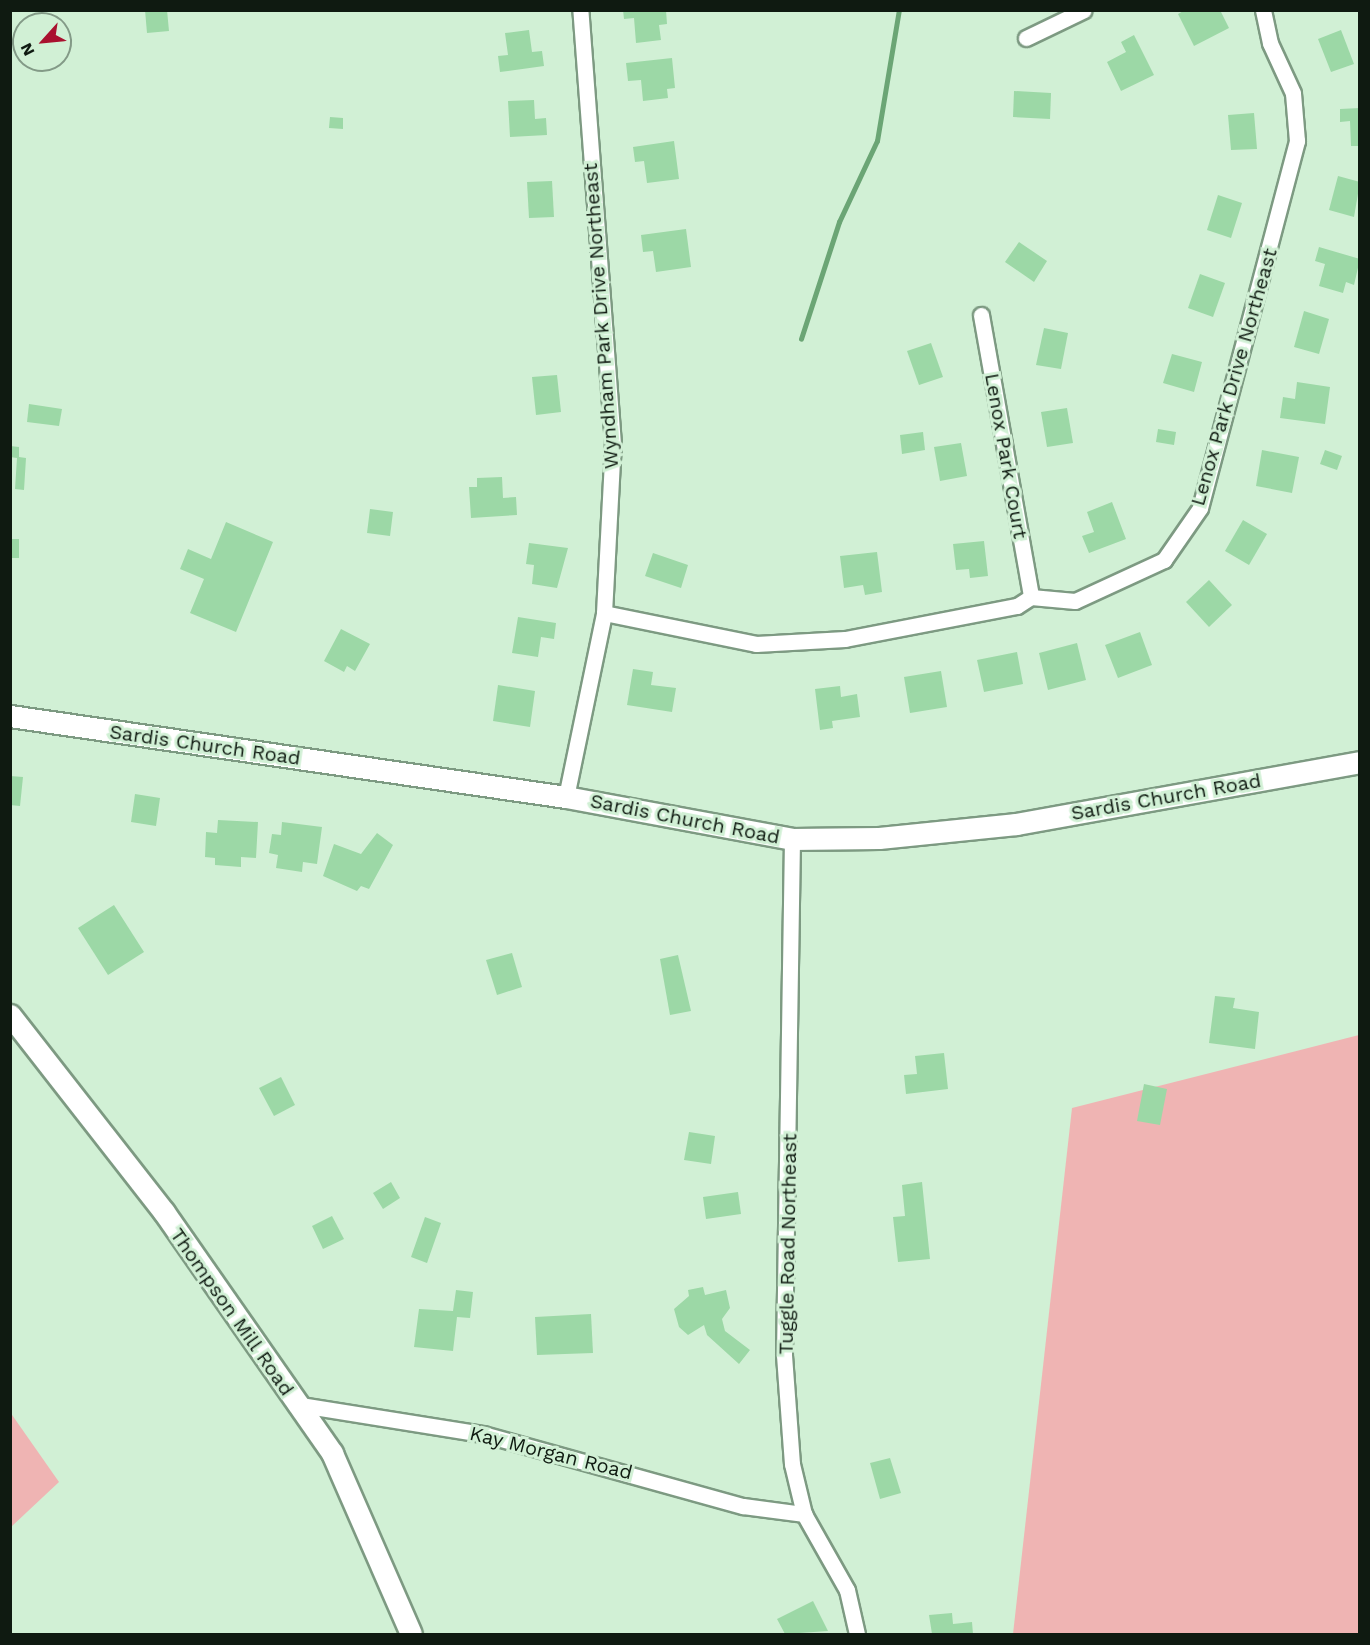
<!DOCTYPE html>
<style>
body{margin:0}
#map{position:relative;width:1370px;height:1645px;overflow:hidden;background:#d1f0d5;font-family:"Work Sans",sans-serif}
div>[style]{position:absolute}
.green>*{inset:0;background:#efb4b3}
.stream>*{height:4.5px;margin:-2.25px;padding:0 2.25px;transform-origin:2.25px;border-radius:2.25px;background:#6ba575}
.building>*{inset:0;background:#9cd8a6}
.roads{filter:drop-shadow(2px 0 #7d9a82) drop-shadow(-2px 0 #7d9a82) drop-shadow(0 2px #7d9a82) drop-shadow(0 -2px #7d9a82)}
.street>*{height:15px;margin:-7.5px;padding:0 7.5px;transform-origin:7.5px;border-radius:7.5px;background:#fff}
.secondary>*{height:21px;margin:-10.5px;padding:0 10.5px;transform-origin:10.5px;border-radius:10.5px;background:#fff}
span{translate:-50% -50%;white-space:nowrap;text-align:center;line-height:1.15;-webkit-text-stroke:6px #d1f0d5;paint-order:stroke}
.street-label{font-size:20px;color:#0f1a11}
.frame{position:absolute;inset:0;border:12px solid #0f1a11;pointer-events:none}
.north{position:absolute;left:12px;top:12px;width:60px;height:60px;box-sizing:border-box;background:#d1f0d5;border:2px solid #839a87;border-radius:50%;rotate:243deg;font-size:16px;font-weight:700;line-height:24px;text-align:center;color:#0f1a11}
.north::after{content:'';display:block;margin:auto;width:21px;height:27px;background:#a9112f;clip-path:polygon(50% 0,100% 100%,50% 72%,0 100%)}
</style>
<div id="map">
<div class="green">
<div style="clip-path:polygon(1359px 1035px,1359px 1634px,1013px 1634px,1072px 1108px)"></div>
<div style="clip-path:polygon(10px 1412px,59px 1482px,11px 1527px,10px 1527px)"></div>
</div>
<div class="stream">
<div style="left:801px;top:339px;width:123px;rotate:-72deg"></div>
<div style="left:839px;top:222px;width:89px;rotate:-64.9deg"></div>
<div style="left:877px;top:141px;width:133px;rotate:-80.5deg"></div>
</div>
<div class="building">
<div style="clip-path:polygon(145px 10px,167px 10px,169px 31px,147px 33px)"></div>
<div style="clip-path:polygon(623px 10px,666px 10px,667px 24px,659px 25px,661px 40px,636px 43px,634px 18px,624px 19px)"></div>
<div style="clip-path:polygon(1185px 10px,1220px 10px,1229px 28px,1194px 46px,1178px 14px)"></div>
<div style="clip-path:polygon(529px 30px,532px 52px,542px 51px,544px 66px,500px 72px,498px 56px,508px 55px,505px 33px)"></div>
<div style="clip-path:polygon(1341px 30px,1354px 64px,1331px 72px,1318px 39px)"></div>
<div style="clip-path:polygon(1134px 35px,1154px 75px,1121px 91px,1107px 62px,1126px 52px,1121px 42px)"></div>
<div style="clip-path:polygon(672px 58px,675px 88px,667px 89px,668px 98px,643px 101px,641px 80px,628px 81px,626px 63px)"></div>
<div style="clip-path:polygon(1014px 91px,1051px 93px,1050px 119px,1013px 117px)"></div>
<div style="clip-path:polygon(534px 100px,535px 119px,546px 118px,547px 135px,510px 137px,508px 101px)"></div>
<div style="clip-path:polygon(1360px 108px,1360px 146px,1351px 146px,1350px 121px,1340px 122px,1340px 109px)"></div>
<div style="clip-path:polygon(1254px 113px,1257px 149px,1231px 150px,1228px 115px)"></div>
<div style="clip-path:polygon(330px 117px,343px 118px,343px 129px,329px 128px)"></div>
<div style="clip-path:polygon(674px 141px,679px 179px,647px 183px,644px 161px,635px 162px,633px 147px)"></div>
<div style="clip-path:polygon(1338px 176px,1360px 182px,1354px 217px,1329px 210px)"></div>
<div style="clip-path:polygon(552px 181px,554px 217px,529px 218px,527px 182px)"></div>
<div style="clip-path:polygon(1218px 195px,1242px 203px,1231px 238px,1207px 230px)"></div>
<div style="clip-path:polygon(686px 229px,691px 267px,656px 272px,653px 251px,643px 252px,641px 235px)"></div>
<div style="clip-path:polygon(1019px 242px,1047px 261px,1034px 282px,1005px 262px)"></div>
<div style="clip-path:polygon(1319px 247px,1360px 259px,1354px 285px,1346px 282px,1343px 293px,1319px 286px,1325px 264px,1315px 261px)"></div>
<div style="clip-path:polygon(1200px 274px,1225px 283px,1213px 317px,1188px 308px)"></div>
<div style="clip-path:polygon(1304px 311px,1329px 319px,1319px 354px,1294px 347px)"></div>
<div style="clip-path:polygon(1044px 328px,1068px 333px,1061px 369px,1036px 365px)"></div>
<div style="clip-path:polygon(931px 343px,943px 377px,919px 385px,907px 351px)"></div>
<div style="clip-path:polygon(1172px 354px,1202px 362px,1194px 392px,1163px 383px)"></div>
<div style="clip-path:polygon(557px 375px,561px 412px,536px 415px,532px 377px)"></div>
<div style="clip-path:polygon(1297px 382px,1330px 387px,1325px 424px,1280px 418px,1283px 397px,1295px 399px)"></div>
<div style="clip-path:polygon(29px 404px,62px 409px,59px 426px,27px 422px)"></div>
<div style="clip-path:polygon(1067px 408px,1073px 443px,1047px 447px,1041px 412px)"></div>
<div style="clip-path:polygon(1158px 429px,1176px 432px,1174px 445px,1156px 442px)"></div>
<div style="clip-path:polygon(923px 432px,925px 450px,902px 454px,900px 435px)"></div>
<div style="clip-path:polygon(961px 443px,967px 476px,940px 481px,934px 447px)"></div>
<div style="clip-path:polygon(10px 446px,19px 447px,19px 457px,26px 458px,24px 490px,15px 489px,17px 458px,10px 457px)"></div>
<div style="clip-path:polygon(1262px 450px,1299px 457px,1292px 493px,1256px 486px)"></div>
<div style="clip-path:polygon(1325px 450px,1342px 456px,1337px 470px,1320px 464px)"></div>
<div style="clip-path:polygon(502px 477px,503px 498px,516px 497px,517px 515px,471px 518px,469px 487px,477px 487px,477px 478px)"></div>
<div style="clip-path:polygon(1112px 502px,1126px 539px,1089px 553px,1082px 536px,1094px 532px,1087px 512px)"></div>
<div style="clip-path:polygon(370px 509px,393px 512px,390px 536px,367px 533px)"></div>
<div style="clip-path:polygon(1243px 520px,1267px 534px,1249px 565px,1225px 551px)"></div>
<div style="clip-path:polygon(226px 522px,273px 542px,236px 632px,190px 613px,204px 579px,180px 569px,188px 549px,211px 559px)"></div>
<div style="clip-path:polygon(10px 539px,19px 539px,19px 558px,10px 558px)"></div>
<div style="clip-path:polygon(984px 541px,988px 576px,970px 578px,969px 569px,956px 570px,953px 544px)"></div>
<div style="clip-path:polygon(529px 543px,568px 548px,557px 588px,532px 584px,534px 565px,526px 564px)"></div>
<div style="clip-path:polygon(877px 552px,882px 592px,865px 595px,863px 585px,844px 588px,840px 556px)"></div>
<div style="clip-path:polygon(653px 553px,688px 565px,681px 588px,645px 576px)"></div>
<div style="clip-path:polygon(1209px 580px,1232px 605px,1209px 627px,1186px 602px)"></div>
<div style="clip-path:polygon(518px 617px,556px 623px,554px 639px,541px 637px,538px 657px,512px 653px)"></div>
<div style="clip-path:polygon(341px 629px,370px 644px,355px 671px,347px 666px,344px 672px,324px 661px)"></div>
<div style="clip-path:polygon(1140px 632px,1152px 665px,1118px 678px,1105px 645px)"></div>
<div style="clip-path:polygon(1077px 643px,1086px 680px,1048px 690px,1039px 653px)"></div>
<div style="clip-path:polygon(1017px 652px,1023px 684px,984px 692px,977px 660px)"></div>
<div style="clip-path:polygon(633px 669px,653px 672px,651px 685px,676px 688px,672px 712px,627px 705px)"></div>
<div style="clip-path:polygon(941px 671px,947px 707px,910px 713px,904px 677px)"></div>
<div style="clip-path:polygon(498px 685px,535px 691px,530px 727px,493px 721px)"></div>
<div style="clip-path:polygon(840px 686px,841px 697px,857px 694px,860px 717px,832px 721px,833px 728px,820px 730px,815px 689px)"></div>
<div style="clip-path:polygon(10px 776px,23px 777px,20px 806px,10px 805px)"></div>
<div style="clip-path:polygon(135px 794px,160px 798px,156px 826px,131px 822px)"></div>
<div style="clip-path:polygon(218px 820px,258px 822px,256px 858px,241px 857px,241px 867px,215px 865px,215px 858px,205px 857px,206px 832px,217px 833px)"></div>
<div style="clip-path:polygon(282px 822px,322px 827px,317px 864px,303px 862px,302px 872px,276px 868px,278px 855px,269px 853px,272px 834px,281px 835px)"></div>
<div style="clip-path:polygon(377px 833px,393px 845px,369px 889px,361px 886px,357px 891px,323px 876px,334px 844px,361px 854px)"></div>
<div style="clip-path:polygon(114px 905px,144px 952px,108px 975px,78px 928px)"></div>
<div style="clip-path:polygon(512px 953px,522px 987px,497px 995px,486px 960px)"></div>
<div style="clip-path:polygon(678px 955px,691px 1011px,670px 1015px,660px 959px)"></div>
<div style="clip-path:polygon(1215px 996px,1235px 998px,1233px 1008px,1259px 1012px,1255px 1049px,1209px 1043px)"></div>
<div style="clip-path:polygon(944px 1053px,948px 1089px,906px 1094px,904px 1075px,917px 1074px,915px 1056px)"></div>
<div style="clip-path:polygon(281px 1077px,295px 1105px,274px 1116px,259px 1088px)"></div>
<div style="clip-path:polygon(1144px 1084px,1167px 1089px,1160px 1125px,1137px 1121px)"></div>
<div style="clip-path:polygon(689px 1132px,715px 1136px,711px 1164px,684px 1160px)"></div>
<div style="clip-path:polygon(391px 1182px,400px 1198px,383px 1209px,373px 1193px)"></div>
<div style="clip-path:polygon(922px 1182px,930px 1259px,898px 1262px,893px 1217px,905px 1216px,902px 1185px)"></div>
<div style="clip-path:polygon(738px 1192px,741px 1214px,706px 1219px,703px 1197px)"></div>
<div style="clip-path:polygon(332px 1216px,344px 1239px,323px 1249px,312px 1226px)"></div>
<div style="clip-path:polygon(425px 1217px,441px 1223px,427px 1263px,411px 1257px)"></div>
<div style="clip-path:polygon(703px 1287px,705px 1295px,726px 1290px,730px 1308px,722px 1319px,725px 1331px,750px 1350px,739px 1364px,707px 1335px,704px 1325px,688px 1335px,679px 1327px,674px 1309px,689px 1296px,688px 1290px)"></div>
<div style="clip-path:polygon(456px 1290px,473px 1292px,470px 1318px,457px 1317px,453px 1351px,414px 1347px,419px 1309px,453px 1311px)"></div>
<div style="clip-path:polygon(591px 1314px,593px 1353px,537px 1355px,535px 1317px)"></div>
<div style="clip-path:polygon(890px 1458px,901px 1493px,880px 1499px,870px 1463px)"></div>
<div style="clip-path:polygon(813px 1601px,828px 1631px,785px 1634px,777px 1619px)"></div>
<div style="clip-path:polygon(952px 1613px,953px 1624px,972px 1622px,973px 1634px,932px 1634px,929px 1615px)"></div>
</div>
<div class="roads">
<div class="street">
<div style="left:1026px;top:38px;width:64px;rotate:-25.8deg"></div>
<div style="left:981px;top:315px;width:286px;rotate:79.9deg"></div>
<div style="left:604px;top:613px;width:155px;rotate:11.5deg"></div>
<div style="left:756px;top:644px;width:89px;rotate:-3.2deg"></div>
<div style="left:845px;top:639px;width:175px;rotate:-10.9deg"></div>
<div style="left:1017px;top:606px;width:17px;rotate:-33deg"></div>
<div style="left:1031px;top:597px;width:44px;rotate:5.2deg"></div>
<div style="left:1075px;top:601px;width:98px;rotate:-24.7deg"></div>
<div style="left:1164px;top:560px;width:63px;rotate:-55.3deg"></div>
<div style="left:1200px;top:508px;width:380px;rotate:-75.2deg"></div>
<div style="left:1297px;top:141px;width:48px;rotate:-94.8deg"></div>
<div style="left:1293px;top:93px;width:55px;rotate:-114.7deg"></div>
<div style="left:1270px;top:43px;width:34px;rotate:-102deg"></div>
<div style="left:566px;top:797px;width:188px;rotate:-78.3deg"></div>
<div style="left:604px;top:613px;width:169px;rotate:-87deg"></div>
<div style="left:613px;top:444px;width:435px;rotate:-94.3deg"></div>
<div style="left:792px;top:839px;width:516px;rotate:90.89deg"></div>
<div style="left:784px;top:1355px;width:109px;rotate:85.8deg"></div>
<div style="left:792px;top:1464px;width:51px;rotate:76.5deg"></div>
<div style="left:804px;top:1514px;width:87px;rotate:60.5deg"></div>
<div style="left:847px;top:1590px;width:45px;rotate:77.2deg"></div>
<div style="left:295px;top:1404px;width:190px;rotate:9.1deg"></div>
<div style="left:483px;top:1434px;width:270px;rotate:15.5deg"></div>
<div style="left:743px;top:1506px;width:62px;rotate:7.5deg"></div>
</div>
<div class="secondary">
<div style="left:10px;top:716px;width:562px;rotate:8.29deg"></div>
<div style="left:566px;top:797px;width:230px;rotate:10.5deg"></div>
<div style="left:792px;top:839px;width:87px;rotate:-0.7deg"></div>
<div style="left:879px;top:838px;width:138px;rotate:-5.8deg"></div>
<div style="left:1016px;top:824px;width:350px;rotate:-10.2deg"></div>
<div style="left:10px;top:1015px;width:250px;rotate:52deg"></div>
<div style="left:164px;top:1212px;width:294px;rotate:55.1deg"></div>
<div style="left:332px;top:1453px;width:197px;rotate:66.4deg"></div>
</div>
</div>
<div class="street-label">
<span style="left:601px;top:316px;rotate:-94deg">Wyndham Park Drive Northeast</span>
<span style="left:1234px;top:377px;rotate:-74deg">Lenox Park Drive Northeast</span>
<span style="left:1006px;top:456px;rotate:80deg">Lenox Park Court</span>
<span style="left:205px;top:745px;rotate:8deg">Sardis Church Road</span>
<span style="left:1166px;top:797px;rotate:-10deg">Sardis Church Road</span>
<span style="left:685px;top:819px;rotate:11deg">Sardis Church Road</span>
<span style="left:788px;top:1244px;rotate:-89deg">Tuggle Road Northeast</span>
<span style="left:232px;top:1312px;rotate:55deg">Thompson Mill Road</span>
<span style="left:551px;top:1453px;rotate:14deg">Kay Morgan Road</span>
</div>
<div class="frame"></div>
<div class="north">N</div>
</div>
